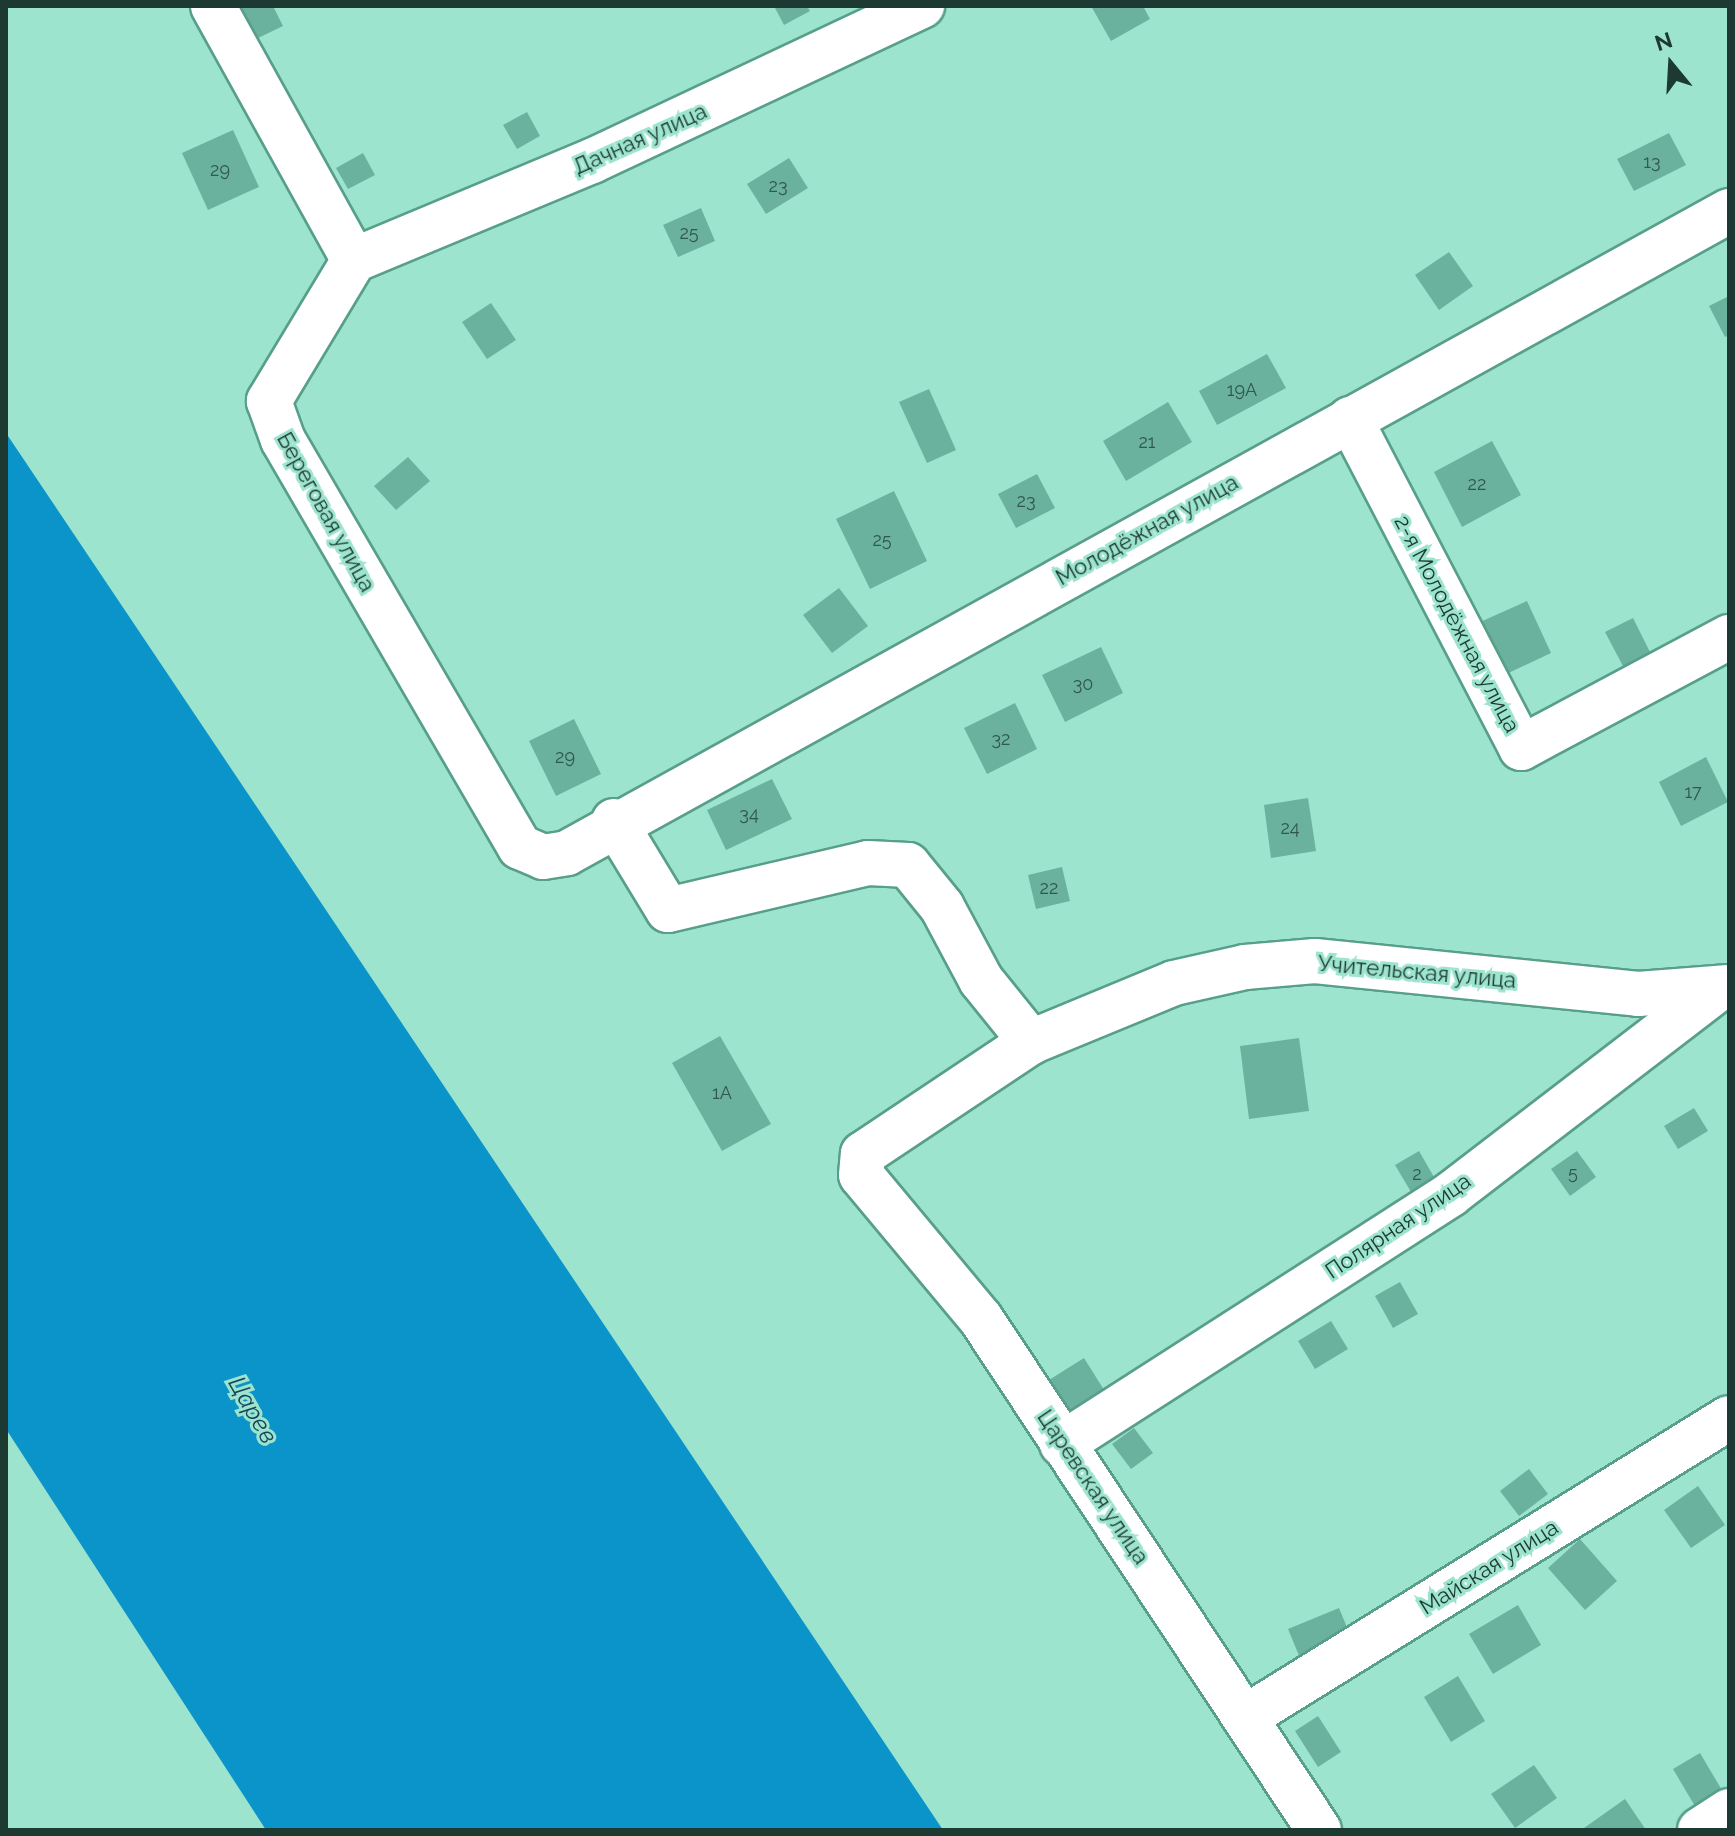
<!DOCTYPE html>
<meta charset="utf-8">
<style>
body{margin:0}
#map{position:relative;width:1735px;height:1836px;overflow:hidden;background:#9de4cf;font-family:Raleway,sans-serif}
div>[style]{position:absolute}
.water>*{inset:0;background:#0a94ca}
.building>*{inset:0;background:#6bb29e}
.roads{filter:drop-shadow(2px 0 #589f8b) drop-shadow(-2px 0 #589f8b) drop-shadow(0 2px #589f8b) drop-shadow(0 -2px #589f8b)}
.minor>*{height:44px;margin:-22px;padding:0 22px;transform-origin:22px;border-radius:22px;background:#fff}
span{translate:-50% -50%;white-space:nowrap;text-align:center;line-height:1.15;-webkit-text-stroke:6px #9de4cf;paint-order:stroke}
.number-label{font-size:18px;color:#30584d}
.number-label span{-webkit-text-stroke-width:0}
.street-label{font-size:22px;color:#1d3a32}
.water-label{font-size:24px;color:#15445b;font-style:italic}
.frame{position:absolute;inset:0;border:8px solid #1d3a32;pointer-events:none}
.north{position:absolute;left:1631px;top:24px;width:80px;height:80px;-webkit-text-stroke:6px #9de4cf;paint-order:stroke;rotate:342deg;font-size:22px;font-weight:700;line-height:32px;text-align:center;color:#1d3a32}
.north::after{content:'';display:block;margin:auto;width:28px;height:36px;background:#1d3a32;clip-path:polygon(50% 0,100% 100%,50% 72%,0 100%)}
</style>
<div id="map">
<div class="water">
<div style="clip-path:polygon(6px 433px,943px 1830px,266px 1830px,6px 1429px)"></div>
</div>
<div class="building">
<div style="clip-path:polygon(238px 6px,273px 6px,283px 26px,254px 40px)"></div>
<div style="clip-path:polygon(774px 6px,807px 6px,810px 11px,784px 25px)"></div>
<div style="clip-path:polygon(1091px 6px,1143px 6px,1150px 19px,1111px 41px)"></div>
<div style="clip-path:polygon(527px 112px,540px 136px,517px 149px,503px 125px)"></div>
<div style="clip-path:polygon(233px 130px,259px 187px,208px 210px,182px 153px)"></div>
<div style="clip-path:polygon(1669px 133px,1686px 165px,1634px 191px,1617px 159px)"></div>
<div style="clip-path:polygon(363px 153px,375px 175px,348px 189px,336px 168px)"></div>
<div style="clip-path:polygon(789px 158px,808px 188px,766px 214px,747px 184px)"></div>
<div style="clip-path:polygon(701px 208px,715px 241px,678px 257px,663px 225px)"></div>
<div style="clip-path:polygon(1449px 252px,1473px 286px,1439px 310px,1415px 275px)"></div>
<div style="clip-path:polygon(1729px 296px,1729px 335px,1725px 337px,1709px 306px)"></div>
<div style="clip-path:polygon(491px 303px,516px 340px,487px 359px,462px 322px)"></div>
<div style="clip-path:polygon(1267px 354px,1286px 388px,1217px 425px,1199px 391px)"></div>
<div style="clip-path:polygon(929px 389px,956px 450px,927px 463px,899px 402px)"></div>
<div style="clip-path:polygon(1168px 402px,1192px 442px,1126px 481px,1103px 441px)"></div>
<div style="clip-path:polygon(1492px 441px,1521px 495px,1462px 527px,1434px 472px)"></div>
<div style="clip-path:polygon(408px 457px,430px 481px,396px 510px,374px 486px)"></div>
<div style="clip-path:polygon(1037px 474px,1055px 508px,1016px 528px,998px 494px)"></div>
<div style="clip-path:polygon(894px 491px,927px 561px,870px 589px,836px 519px)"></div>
<div style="clip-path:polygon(839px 588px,868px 626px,832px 653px,803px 615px)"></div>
<div style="clip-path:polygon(1527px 601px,1551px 653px,1502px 676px,1478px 623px)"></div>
<div style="clip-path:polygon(1633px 618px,1651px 654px,1624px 668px,1605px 632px)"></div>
<div style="clip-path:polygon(1101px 647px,1123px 693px,1065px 722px,1042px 675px)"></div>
<div style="clip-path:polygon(1015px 703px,1037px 749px,987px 774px,964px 728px)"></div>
<div style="clip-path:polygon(574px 719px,601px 774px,556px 796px,529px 741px)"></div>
<div style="clip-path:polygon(1706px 757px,1728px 802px,1681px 826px,1659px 782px)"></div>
<div style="clip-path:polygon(772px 779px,792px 819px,726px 850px,707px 810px)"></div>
<div style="clip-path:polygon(1308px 798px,1316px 851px,1271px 858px,1264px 805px)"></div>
<div style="clip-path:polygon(1062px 867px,1070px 901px,1036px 909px,1028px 875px)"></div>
<div style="clip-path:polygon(720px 1036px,771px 1124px,722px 1151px,672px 1063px)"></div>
<div style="clip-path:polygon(1299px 1038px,1309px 1111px,1249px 1119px,1240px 1046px)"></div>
<div style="clip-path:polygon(1694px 1108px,1708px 1131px,1678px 1149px,1664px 1126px)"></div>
<div style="clip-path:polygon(1419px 1151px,1438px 1184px,1414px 1197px,1395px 1165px)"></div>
<div style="clip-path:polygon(1577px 1151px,1596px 1177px,1570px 1196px,1551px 1169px)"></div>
<div style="clip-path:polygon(1400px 1282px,1418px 1314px,1393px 1328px,1375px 1296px)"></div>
<div style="clip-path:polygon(1331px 1321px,1348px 1349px,1315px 1369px,1298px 1341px)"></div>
<div style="clip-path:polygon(1084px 1358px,1106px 1393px,1071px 1415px,1049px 1380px)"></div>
<div style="clip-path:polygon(1134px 1428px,1153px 1453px,1131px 1469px,1112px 1444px)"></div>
<div style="clip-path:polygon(1529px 1469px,1548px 1494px,1519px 1516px,1500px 1491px)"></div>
<div style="clip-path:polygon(1698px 1486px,1725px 1525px,1691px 1548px,1664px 1510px)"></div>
<div style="clip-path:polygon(1580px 1539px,1617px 1581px,1585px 1610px,1548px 1568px)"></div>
<div style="clip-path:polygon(1518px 1605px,1541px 1645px,1493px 1674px,1469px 1634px)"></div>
<div style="clip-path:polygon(1339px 1608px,1351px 1637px,1300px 1658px,1288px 1629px)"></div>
<div style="clip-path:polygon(1458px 1676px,1485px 1721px,1451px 1742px,1424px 1697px)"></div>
<div style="clip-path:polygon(1318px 1716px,1341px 1752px,1318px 1767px,1295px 1731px)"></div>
<div style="clip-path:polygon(1700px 1753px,1726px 1797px,1699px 1813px,1673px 1769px)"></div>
<div style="clip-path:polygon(1534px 1765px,1557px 1798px,1515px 1828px,1491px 1794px)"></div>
<div style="clip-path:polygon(1625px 1799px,1646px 1830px,1586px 1830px,1584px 1828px)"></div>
</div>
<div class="roads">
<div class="minor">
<div style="left:213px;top:6px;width:291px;rotate:61deg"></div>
<div style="left:354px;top:260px;width:165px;rotate:121.1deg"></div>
<div style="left:269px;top:401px;width:41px;rotate:70.3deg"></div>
<div style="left:283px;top:440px;width:471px;rotate:59.8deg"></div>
<div style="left:520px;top:847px;width:25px;rotate:23deg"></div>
<div style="left:543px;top:857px;width:24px;rotate:-9deg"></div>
<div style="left:567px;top:853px;width:1328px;rotate:-28.92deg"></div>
<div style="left:354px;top:260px;width:258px;rotate:-22.6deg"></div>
<div style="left:592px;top:161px;width:365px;rotate:-25.2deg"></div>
<div style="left:1350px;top:419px;width:371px;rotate:62.5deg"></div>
<div style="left:1521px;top:748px;width:236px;rotate:-28.1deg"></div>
<div style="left:614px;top:821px;width:104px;rotate:58.8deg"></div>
<div style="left:668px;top:910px;width:205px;rotate:-13.2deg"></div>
<div style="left:868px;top:863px;width:40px;rotate:2.9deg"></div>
<div style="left:908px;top:865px;width:54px;rotate:51deg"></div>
<div style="left:942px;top:907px;width:83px;rotate:61.9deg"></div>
<div style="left:981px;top:980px;width:80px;rotate:51.1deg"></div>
<div style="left:1062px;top:1444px;width:462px;rotate:-32.7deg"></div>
<div style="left:1451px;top:1194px;width:338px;rotate:-37.5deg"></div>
<div style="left:1249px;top:1715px;width:564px;rotate:-31.75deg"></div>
<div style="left:1319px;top:1830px;width:613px;rotate:-123.48deg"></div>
<div style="left:981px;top:1319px;width:187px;rotate:-129.8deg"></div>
<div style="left:861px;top:1175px;width:21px;rotate:-85deg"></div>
<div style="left:863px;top:1154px;width:202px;rotate:-33.7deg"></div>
<div style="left:1031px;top:1042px;width:155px;rotate:-22.4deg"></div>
<div style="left:1174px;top:983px;width:73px;rotate:-12.7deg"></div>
<div style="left:1245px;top:967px;width:70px;rotate:-4.9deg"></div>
<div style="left:1315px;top:961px;width:325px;rotate:5.8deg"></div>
<div style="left:1638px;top:994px;width:91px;rotate:-4.4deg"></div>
<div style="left:1700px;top:1830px;width:35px;rotate:-33deg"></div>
</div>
</div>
<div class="number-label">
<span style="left:1652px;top:162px">13</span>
<span style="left:220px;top:170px">29</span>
<span style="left:778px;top:186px">23</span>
<span style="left:689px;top:233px">25</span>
<span style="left:1242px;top:390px">19А</span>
<span style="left:1147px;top:442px">21</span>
<span style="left:1477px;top:484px">22</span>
<span style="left:1026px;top:501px">23</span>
<span style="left:882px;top:540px">25</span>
<span style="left:1083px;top:684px">30</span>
<span style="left:1001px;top:739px">32</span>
<span style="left:565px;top:757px">29</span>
<span style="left:1693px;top:792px">17</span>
<span style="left:749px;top:814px">34</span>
<span style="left:1290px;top:828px">24</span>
<span style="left:1049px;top:888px">22</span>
<span style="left:722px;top:1093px">1А</span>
<span style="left:1573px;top:1173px">5</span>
<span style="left:1417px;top:1174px">2</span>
</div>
<div class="street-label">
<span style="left:640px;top:139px;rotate:-24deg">Дачная улица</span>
<span style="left:326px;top:512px;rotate:61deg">Береговая улица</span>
<span style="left:1147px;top:530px;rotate:-29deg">Молодёжная улица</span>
<span style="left:1457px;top:624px;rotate:62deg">2-я Молодёжная улица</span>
<span style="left:1417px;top:972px;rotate:5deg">Учительская улица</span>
<span style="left:1398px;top:1226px;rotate:-34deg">Полярная улица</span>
<span style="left:1093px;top:1487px;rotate:56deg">Царевская улица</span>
<span style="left:1489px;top:1567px;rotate:-32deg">Майская улица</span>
</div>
<div class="water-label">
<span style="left:253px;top:1410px;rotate:60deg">Царев</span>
</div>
<div class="frame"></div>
<div class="north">N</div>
</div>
